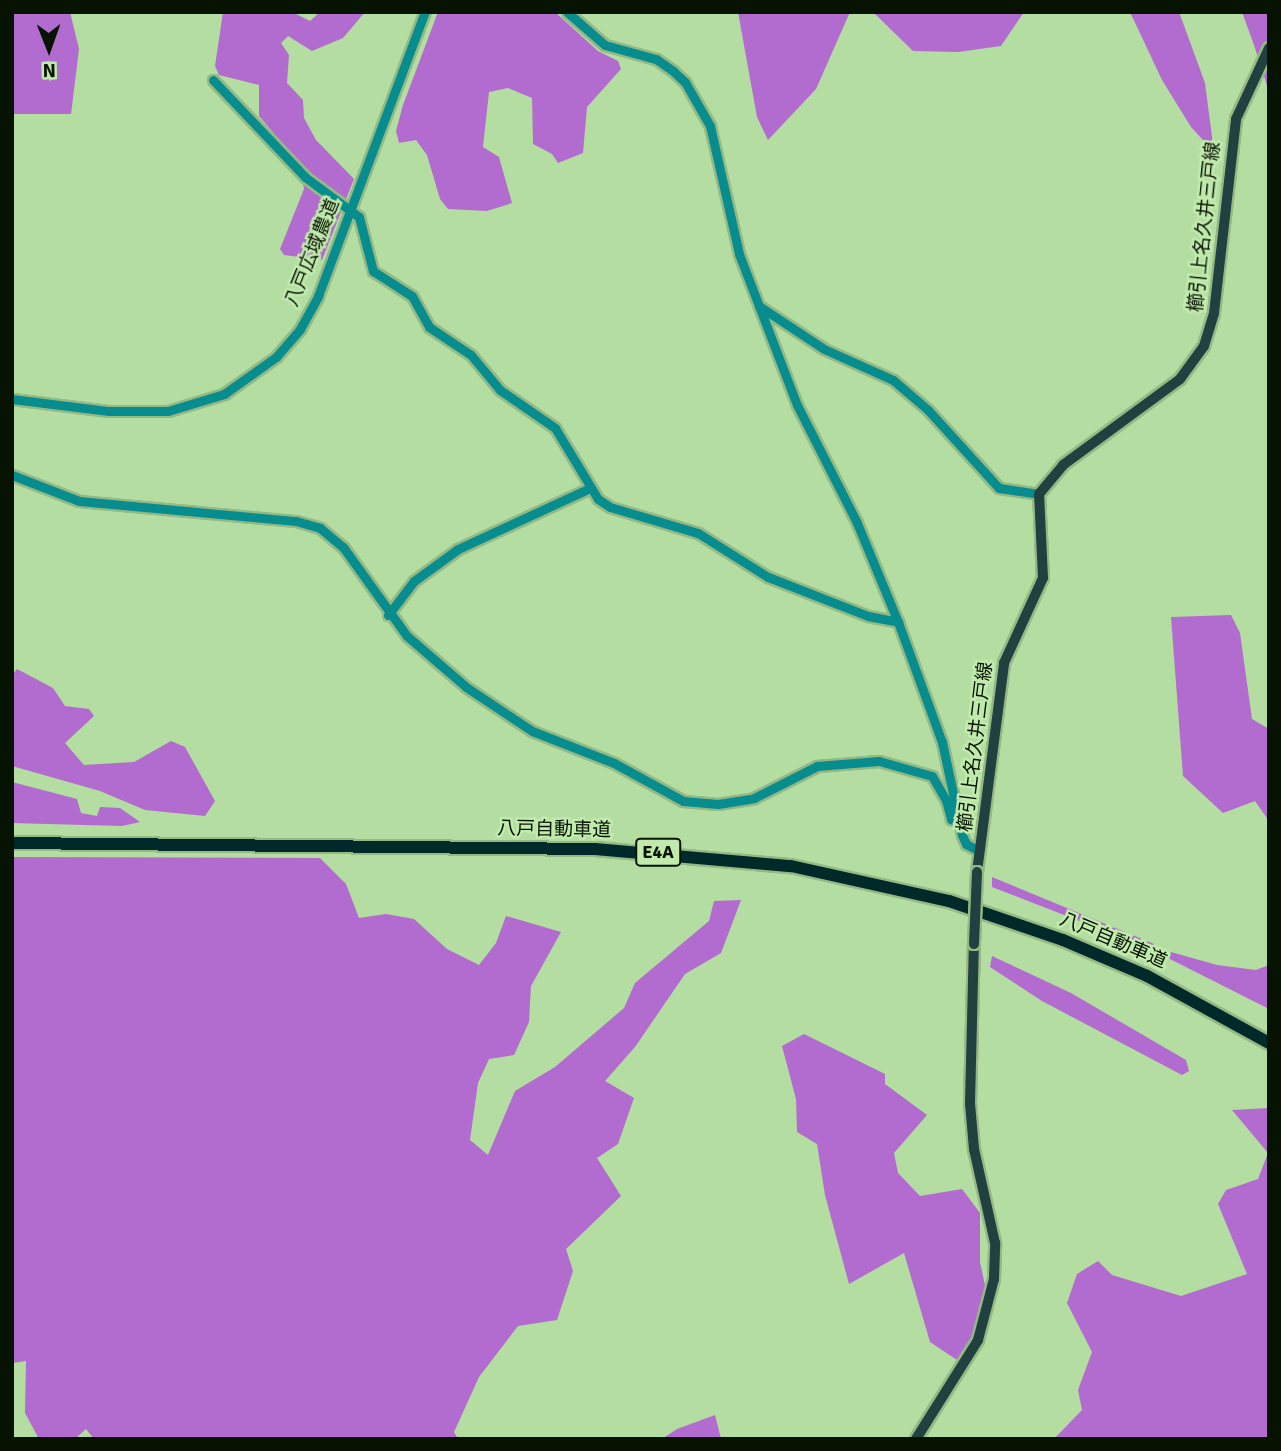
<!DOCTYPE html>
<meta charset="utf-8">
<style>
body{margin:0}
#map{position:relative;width:1281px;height:1451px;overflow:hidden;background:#b4dda1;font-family:Signika,"Noto Sans JP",sans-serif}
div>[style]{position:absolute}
.forest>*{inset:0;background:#b26bce}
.roads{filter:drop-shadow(2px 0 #95b984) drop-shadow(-2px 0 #95b984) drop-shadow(0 2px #95b984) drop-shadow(0 -2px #95b984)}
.minor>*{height:9px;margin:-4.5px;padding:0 4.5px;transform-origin:4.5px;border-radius:4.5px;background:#088d8f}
.major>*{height:10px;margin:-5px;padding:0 5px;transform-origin:5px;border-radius:5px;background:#214040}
.highway>*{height:12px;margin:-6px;padding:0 6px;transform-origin:6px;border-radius:6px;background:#002a2a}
.bridges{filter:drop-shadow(2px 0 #95b984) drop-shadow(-2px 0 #95b984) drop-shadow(0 2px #95b984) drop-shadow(0 -2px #95b984)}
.major-bridge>*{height:10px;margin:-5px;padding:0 5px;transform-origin:5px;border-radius:5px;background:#214040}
span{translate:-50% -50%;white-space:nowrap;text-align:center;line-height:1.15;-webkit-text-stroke:5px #c1eaad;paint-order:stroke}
.shield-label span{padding:2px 5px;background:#c1eaad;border:2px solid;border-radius:5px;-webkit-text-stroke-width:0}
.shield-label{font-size:18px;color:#061301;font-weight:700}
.street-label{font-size:19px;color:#061301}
.frame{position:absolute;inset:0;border:14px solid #061301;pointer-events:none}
.north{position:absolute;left:14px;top:14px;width:70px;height:70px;-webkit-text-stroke:5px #c1eaad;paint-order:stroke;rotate:179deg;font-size:19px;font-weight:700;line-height:28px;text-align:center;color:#061301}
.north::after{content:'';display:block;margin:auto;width:24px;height:32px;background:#061301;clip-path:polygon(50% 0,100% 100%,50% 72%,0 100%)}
</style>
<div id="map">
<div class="forest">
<div style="clip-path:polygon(12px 12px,70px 12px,79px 49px,71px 114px,12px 114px)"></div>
<div style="clip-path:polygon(223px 12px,292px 12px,310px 21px,320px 12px,365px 12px,343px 38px,312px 51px,288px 36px,281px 43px,289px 55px,287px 83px,303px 100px,304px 118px,316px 140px,354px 179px,322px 260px,284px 255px,280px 249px,304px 189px,300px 164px,259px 116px,259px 85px,219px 75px,215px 66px)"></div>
<div style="clip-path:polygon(438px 12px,555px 12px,598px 51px,618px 61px,621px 69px,587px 107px,583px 153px,558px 163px,552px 154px,533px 144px,532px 98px,508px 88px,489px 92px,483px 147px,499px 157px,512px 203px,487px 211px,448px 209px,440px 199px,427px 155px,416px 140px,399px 143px,396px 131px,403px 105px)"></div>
<div style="clip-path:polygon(738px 12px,850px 12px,816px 89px,768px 140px,757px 117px)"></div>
<div style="clip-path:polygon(873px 12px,1024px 12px,1001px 46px,958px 52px,913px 51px)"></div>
<div style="clip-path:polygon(1130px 12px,1179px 12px,1205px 83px,1214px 152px,1191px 127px,1162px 80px)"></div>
<div style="clip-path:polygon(1242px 12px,1269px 12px,1269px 92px,1254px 45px)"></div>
<div style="clip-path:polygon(1231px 615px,1240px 633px,1252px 719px,1269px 729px,1269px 821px,1255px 801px,1223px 813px,1183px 776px,1171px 617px)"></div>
<div style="clip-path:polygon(17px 669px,53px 688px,65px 706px,89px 709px,94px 716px,65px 743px,84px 765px,134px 762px,171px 741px,185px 747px,215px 801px,205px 816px,145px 810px,100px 791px,12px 766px,12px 675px)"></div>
<div style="clip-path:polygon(12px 782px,77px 799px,81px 813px,97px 816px,100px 807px,120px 808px,140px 822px,122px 826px,12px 823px)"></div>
<div style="clip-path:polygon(12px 857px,320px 858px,346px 884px,359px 918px,386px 914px,414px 919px,447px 949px,479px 965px,496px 943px,506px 916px,561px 932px,531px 986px,529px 1022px,514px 1055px,489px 1059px,478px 1083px,470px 1140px,488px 1155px,515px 1091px,555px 1067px,624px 1008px,635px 983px,709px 921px,714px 901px,741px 900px,721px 953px,685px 974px,635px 1047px,605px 1081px,634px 1098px,618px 1144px,597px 1158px,621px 1196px,566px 1249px,573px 1271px,557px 1320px,518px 1326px,479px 1377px,454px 1432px,458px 1439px,94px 1439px,86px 1429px,75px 1439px,39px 1439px,25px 1413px,26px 1361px,12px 1363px)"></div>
<div style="clip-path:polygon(992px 877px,1154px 944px,1154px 950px,992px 887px)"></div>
<div style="clip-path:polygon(1171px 952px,1217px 965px,1256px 970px,1269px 965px,1269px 1009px,1162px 955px)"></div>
<div style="clip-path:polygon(992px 956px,1071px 993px,1186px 1060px,1189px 1071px,1182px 1075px,1042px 1001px,990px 967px)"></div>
<div style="clip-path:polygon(804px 1034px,885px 1074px,885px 1084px,927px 1115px,894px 1153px,898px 1173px,920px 1196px,962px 1189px,980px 1213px,980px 1262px,988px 1299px,983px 1340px,969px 1368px,930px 1342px,904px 1253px,849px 1284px,825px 1195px,817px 1144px,797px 1132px,796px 1099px,782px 1046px)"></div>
<div style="clip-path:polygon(1269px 1108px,1269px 1439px,1054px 1439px,1082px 1410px,1078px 1390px,1092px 1352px,1067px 1303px,1077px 1274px,1098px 1261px,1112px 1275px,1181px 1296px,1247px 1274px,1218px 1204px,1226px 1190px,1258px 1179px,1268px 1153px,1232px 1110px)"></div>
<div style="clip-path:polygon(715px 1415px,721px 1439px,662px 1439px,677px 1429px)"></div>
</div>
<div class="roads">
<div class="minor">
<div style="left:567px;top:12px;width:50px;rotate:41deg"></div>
<div style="left:605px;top:45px;width:53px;rotate:15.4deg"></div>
<div style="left:656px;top:59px;width:21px;rotate:35deg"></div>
<div style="left:673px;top:71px;width:16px;rotate:43deg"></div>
<div style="left:685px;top:82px;width:51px;rotate:60.4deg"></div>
<div style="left:710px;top:126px;width:131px;rotate:77.2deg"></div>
<div style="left:739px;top:254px;width:162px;rotate:69deg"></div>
<div style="left:797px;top:405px;width:132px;rotate:63deg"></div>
<div style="left:857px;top:523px;width:107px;rotate:67.5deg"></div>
<div style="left:898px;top:622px;width:128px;rotate:69.9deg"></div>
<div style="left:942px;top:742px;width:95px;rotate:77.9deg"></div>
<div style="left:962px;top:835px;width:10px;rotate:66deg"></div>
<div style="left:966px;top:844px;width:15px;rotate:28deg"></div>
<div style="left:213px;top:80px;width:134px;rotate:46.5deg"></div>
<div style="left:305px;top:177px;width:67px;rotate:36.5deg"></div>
<div style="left:359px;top:217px;width:56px;rotate:75.5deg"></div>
<div style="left:373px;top:271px;width:46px;rotate:32.7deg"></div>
<div style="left:412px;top:296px;width:35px;rotate:61deg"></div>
<div style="left:429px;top:327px;width:50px;rotate:33.7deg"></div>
<div style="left:471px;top:355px;width:45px;rotate:50.4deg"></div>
<div style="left:500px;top:390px;width:67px;rotate:34.6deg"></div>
<div style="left:555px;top:428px;width:83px;rotate:58.8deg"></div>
<div style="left:598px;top:499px;width:14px;rotate:34deg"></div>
<div style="left:610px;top:507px;width:92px;rotate:16.5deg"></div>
<div style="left:698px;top:533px;width:83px;rotate:32.2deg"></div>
<div style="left:768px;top:577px;width:107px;rotate:21.3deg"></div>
<div style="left:868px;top:616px;width:31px;rotate:11deg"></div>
<div style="left:759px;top:306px;width:78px;rotate:33.5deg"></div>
<div style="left:824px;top:349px;width:76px;rotate:24.2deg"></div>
<div style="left:893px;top:380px;width:46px;rotate:40.6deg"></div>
<div style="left:928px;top:410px;width:105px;rotate:47.7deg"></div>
<div style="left:999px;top:488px;width:40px;rotate:8.5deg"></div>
<div style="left:12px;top:399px;width:98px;rotate:7.1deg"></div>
<div style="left:109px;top:411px;width:59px"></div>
<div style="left:168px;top:411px;width:59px;rotate:-16.9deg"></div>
<div style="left:224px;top:394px;width:64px;rotate:-35.4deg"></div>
<div style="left:276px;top:357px;width:37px;rotate:-49deg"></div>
<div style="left:300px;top:329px;width:38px;rotate:-61deg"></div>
<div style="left:318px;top:296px;width:303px;rotate:-69.4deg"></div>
<div style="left:12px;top:475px;width:72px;rotate:21.2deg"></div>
<div style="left:79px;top:501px;width:218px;rotate:5.3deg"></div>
<div style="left:296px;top:521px;width:25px;rotate:16deg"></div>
<div style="left:320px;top:528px;width:30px;rotate:40deg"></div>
<div style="left:343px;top:547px;width:110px;rotate:54.3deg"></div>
<div style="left:407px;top:636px;width:78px;rotate:40.8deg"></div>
<div style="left:466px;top:687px;width:79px;rotate:33.7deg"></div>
<div style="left:532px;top:731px;width:88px;rotate:21.3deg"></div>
<div style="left:614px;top:763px;width:79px;rotate:28.8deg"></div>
<div style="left:683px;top:801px;width:35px;rotate:5deg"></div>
<div style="left:718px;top:804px;width:36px;rotate:-9deg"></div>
<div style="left:754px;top:798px;width:71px;rotate:-26.9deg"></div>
<div style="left:817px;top:766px;width:62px;rotate:-4.6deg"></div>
<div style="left:879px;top:761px;width:55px;rotate:15.8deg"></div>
<div style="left:932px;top:776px;width:28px;rotate:60deg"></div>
<div style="left:946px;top:800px;width:20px;rotate:75deg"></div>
<div style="left:951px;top:819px;width:9px;rotate:13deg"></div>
<div style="left:388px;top:615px;width:43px;rotate:-52.6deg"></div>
<div style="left:414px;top:581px;width:54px;rotate:-36deg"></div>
<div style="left:458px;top:549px;width:143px;rotate:-24.8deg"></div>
</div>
<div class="major">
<div style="left:977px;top:872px;width:211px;rotate:-82.6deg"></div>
<div style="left:1004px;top:663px;width:94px;rotate:-65.4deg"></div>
<div style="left:1043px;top:578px;width:84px;rotate:-92.7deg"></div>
<div style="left:1039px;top:494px;width:38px;rotate:-50deg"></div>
<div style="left:1063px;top:465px;width:145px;rotate:-36.3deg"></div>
<div style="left:1180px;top:379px;width:41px;rotate:-54deg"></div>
<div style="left:1204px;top:346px;width:34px;rotate:-73deg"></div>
<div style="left:1214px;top:313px;width:195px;rotate:-83.5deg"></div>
<div style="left:1236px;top:119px;width:78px;rotate:-65.1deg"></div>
<div style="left:916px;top:1439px;width:117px;rotate:-57.9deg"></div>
<div style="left:978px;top:1340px;width:63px;rotate:-75.3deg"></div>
<div style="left:994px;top:1279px;width:36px;rotate:-88deg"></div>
<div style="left:995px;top:1243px;width:96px;rotate:-102.6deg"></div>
<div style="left:974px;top:1149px;width:46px;rotate:-95deg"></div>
<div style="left:970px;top:1103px;width:159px;rotate:-88.6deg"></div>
</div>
<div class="highway">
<div style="left:12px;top:843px;width:583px;rotate:0.59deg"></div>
<div style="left:595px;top:849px;width:197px;rotate:5deg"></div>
<div style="left:791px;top:866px;width:162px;rotate:12.5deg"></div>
<div style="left:949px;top:901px;width:120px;rotate:18.9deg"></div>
<div style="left:1063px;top:940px;width:91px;rotate:23.2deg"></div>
<div style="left:1147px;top:976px;width:139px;rotate:28.8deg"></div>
</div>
</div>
<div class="bridges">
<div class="major-bridge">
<div style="left:974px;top:944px;width:72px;rotate:-87.6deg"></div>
</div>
</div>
<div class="shield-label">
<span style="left:658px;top:852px">E4A</span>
</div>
<div class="street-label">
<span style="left:1205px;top:227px;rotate:-84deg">櫛引上名久井三戸線</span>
<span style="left:313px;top:253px;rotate:-68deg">八戸広域農道</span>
<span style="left:976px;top:747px;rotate:-83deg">櫛引上名久井三戸線</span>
<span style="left:554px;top:830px;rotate:1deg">八戸自動車道</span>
<span style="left:1113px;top:941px;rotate:23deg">八戸自動車道</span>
</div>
<div class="frame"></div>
<div class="north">N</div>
</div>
